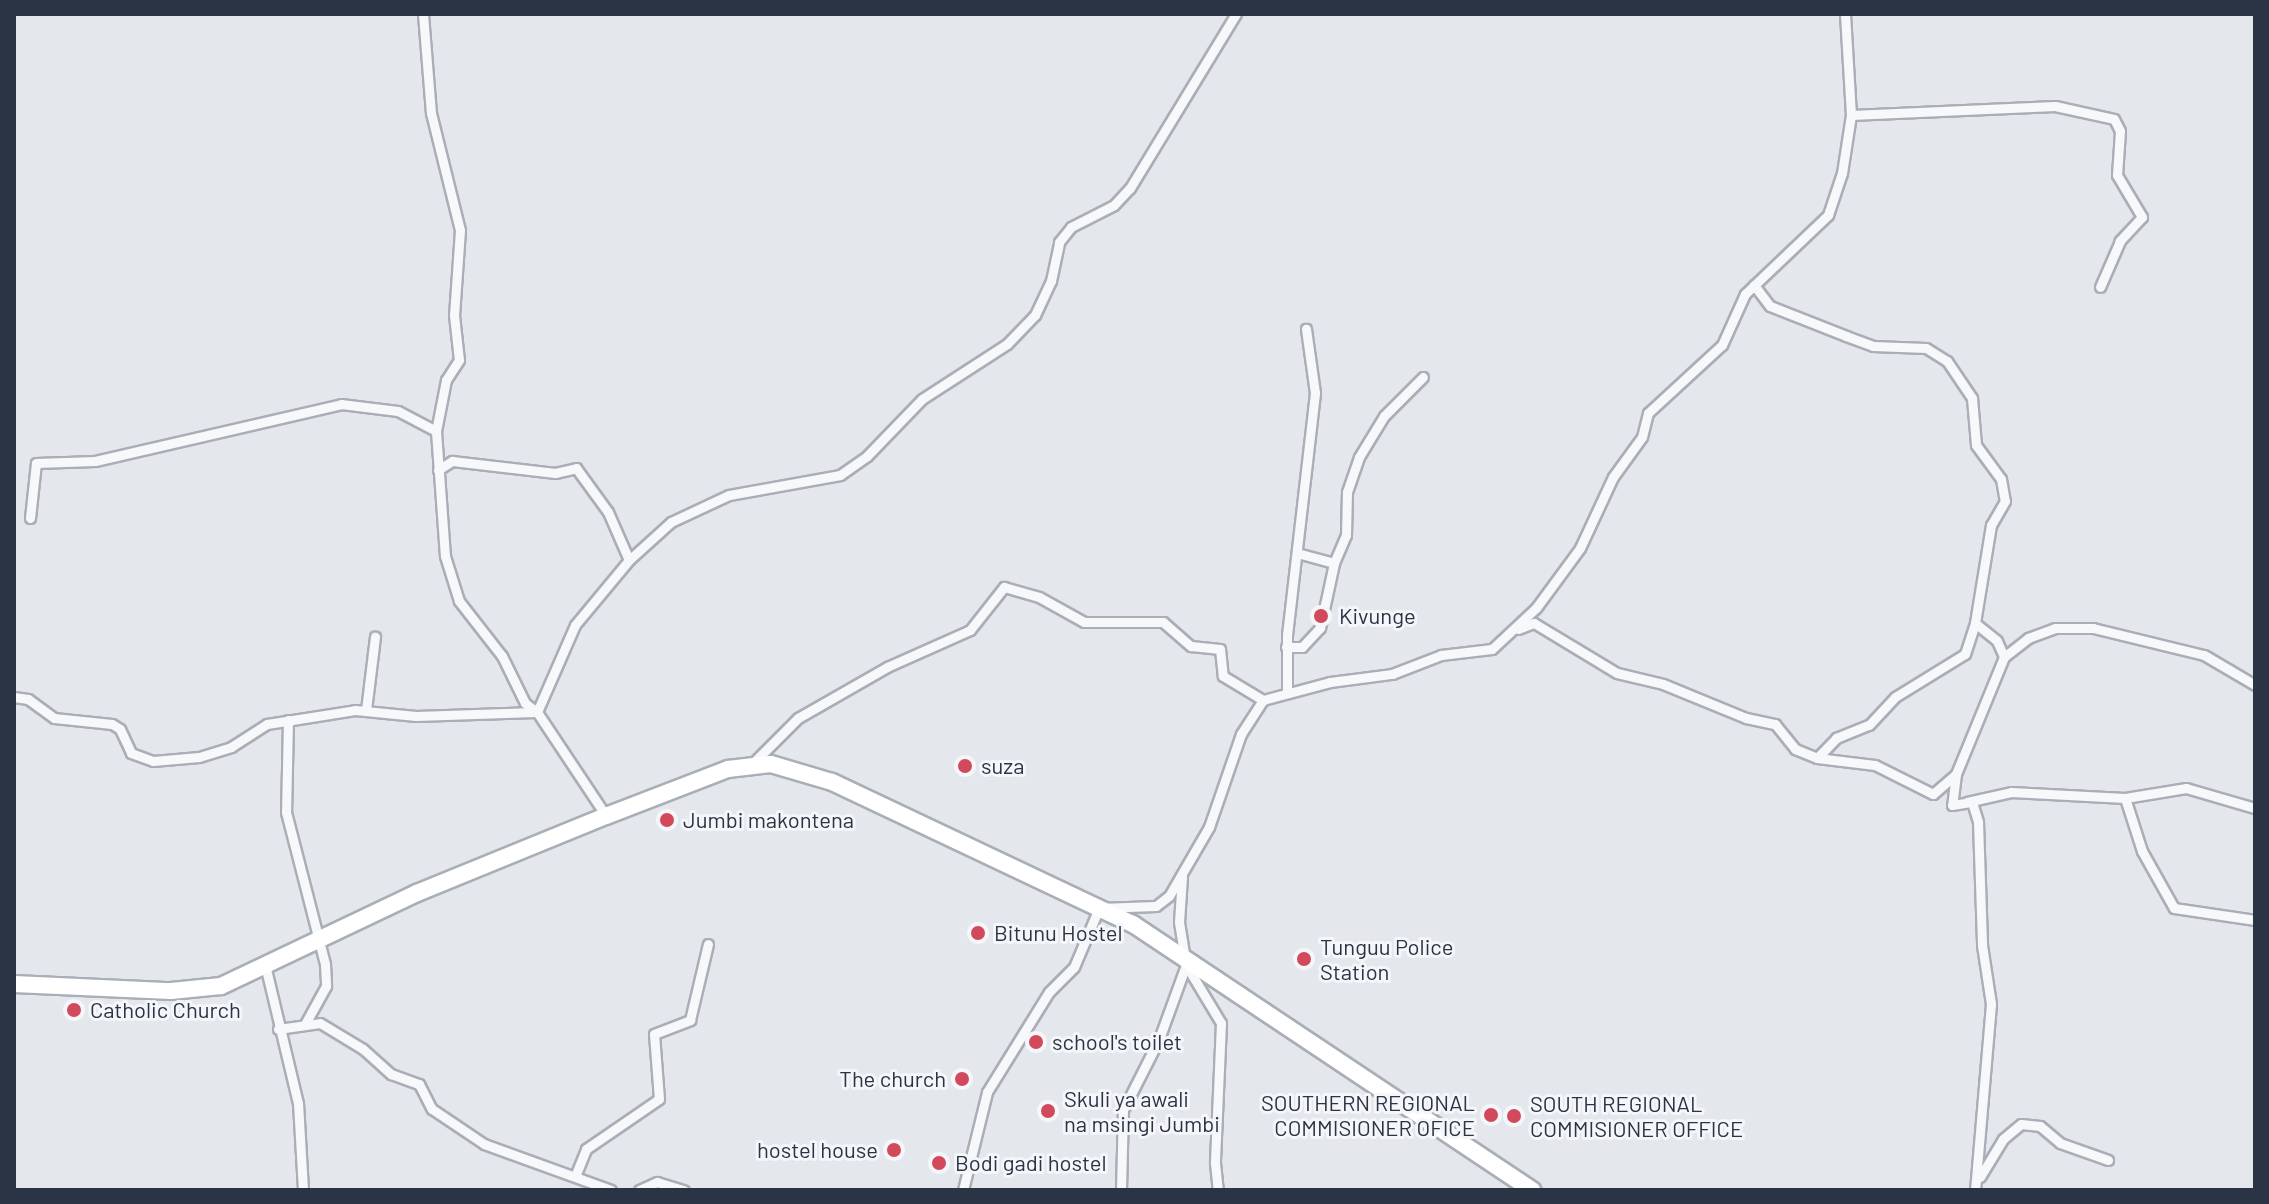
<!DOCTYPE html>
<style>
body{margin:0}
#map{position:relative;width:2269px;height:1204px;overflow:hidden;background:#e4e7ec;font-family:Barlow,sans-serif}
div>[style]{position:absolute}
.roads{filter:drop-shadow(2px 0 #a9aeb7) drop-shadow(-2px 0 #a9aeb7) drop-shadow(0 2px #a9aeb7) drop-shadow(0 -2px #a9aeb7)}
.minor>*{height:9px;margin:-4.5px;padding:0 4.5px;transform-origin:4.5px;border-radius:4.5px;background:#f7f8fa}
.primary>*{height:16px;margin:-8px;padding:0 8px;transform-origin:8px;border-radius:8px;background:#fff}
.dots>*{width:22px;height:22px;translate:-50% -50%;box-sizing:border-box;border:4px solid #f4f6f9;border-radius:50%}
span{translate:-50% -50%;white-space:nowrap;text-align:center;line-height:1.15;-webkit-text-stroke:6px #f4f6f9;paint-order:stroke}
.poi-label{font-size:22px;color:#2b3445}
.left{translate:0 -50%;text-align:left}
.right{translate:-100% -50%;text-align:right}
.frame{position:absolute;inset:0;border:16px solid #2b3445;pointer-events:none}
</style>
<div id="map">
<div class="roads">
<div class="minor">
<div style="left:423px;top:14px;width:99px;rotate:85.4deg"></div>
<div style="left:431px;top:113px;width:121px;rotate:76.1deg"></div>
<div style="left:460px;top:230px;width:85px;rotate:94deg"></div>
<div style="left:454px;top:315px;width:45px;rotate:83.7deg"></div>
<div style="left:459px;top:360px;width:24px;rotate:123deg"></div>
<div style="left:446px;top:380px;width:52px;rotate:101.1deg"></div>
<div style="left:436px;top:431px;width:125px;rotate:85.9deg"></div>
<div style="left:445px;top:556px;width:47px;rotate:72.7deg"></div>
<div style="left:459px;top:601px;width:70px;rotate:52deg"></div>
<div style="left:502px;top:656px;width:52px;rotate:63.9deg"></div>
<div style="left:525px;top:703px;width:15px;rotate:37deg"></div>
<div style="left:537px;top:712px;width:95px;rotate:-66.4deg"></div>
<div style="left:575px;top:625px;width:85px;rotate:-50.3deg"></div>
<div style="left:629px;top:560px;width:57px;rotate:-42.1deg"></div>
<div style="left:671px;top:522px;width:64px;rotate:-25deg"></div>
<div style="left:729px;top:495px;width:113px;rotate:-10.2deg"></div>
<div style="left:840px;top:475px;width:33px;rotate:-35deg"></div>
<div style="left:867px;top:456px;width:79px;rotate:-46deg"></div>
<div style="left:922px;top:399px;width:101px;rotate:-32.9deg"></div>
<div style="left:1007px;top:344px;width:40px;rotate:-46deg"></div>
<div style="left:1035px;top:315px;width:38px;rotate:-65deg"></div>
<div style="left:1051px;top:281px;width:40px;rotate:-78deg"></div>
<div style="left:1059px;top:242px;width:19px;rotate:-51deg"></div>
<div style="left:1071px;top:227px;width:48px;rotate:-27.1deg"></div>
<div style="left:1114px;top:205px;width:23px;rotate:-47deg"></div>
<div style="left:1130px;top:188px;width:204px;rotate:-58.7deg"></div>
<div style="left:1851px;top:115px;width:204px;rotate:-2.5deg"></div>
<div style="left:2055px;top:106px;width:60px;rotate:12.4deg"></div>
<div style="left:2114px;top:119px;width:13px;rotate:63deg"></div>
<div style="left:2120px;top:131px;width:44px;rotate:93.9deg"></div>
<div style="left:2117px;top:175px;width:49px;rotate:59.2deg"></div>
<div style="left:2142px;top:217px;width:33px;rotate:133deg"></div>
<div style="left:2120px;top:241px;width:50px;rotate:113.5deg"></div>
<div style="left:1754px;top:285px;width:26px;rotate:53deg"></div>
<div style="left:1770px;top:306px;width:82px;rotate:21.5deg"></div>
<div style="left:1846px;top:336px;width:29px;rotate:20deg"></div>
<div style="left:1873px;top:346px;width:53px;rotate:2.2deg"></div>
<div style="left:1926px;top:348px;width:25px;rotate:32deg"></div>
<div style="left:1947px;top:361px;width:45px;rotate:56deg"></div>
<div style="left:1972px;top:398px;width:47px;rotate:85.1deg"></div>
<div style="left:1976px;top:445px;width:42px;rotate:53.7deg"></div>
<div style="left:2001px;top:479px;width:22px;rotate:80deg"></div>
<div style="left:2005px;top:501px;width:28px;rotate:120deg"></div>
<div style="left:1991px;top:525px;width:99px;rotate:99.3deg"></div>
<div style="left:1975px;top:623px;width:28px;rotate:39deg"></div>
<div style="left:1997px;top:641px;width:17px;rotate:66deg"></div>
<div style="left:2004px;top:657px;width:126px;rotate:112.3deg"></div>
<div style="left:1956px;top:774px;width:31px;rotate:97deg"></div>
<div style="left:1952px;top:805px;width:20px;rotate:-9deg"></div>
<div style="left:1972px;top:802px;width:21px;rotate:73deg"></div>
<div style="left:1978px;top:822px;width:123px;rotate:88.1deg"></div>
<div style="left:1982px;top:945px;width:60px;rotate:81.3deg"></div>
<div style="left:1991px;top:1004px;width:187px;rotate:94.9deg"></div>
<div style="left:438px;top:470px;width:17px;rotate:-33deg"></div>
<div style="left:452px;top:461px;width:104px;rotate:6.6deg"></div>
<div style="left:555px;top:473px;width:22px;rotate:-13deg"></div>
<div style="left:576px;top:468px;width:54px;rotate:54deg"></div>
<div style="left:608px;top:512px;width:52px;rotate:66.4deg"></div>
<div style="left:30px;top:518px;width:55px;rotate:-83.8deg"></div>
<div style="left:36px;top:463px;width:59px;rotate:-1.9deg"></div>
<div style="left:95px;top:461px;width:253px;rotate:-13deg"></div>
<div style="left:341px;top:404px;width:57px;rotate:7deg"></div>
<div style="left:398px;top:411px;width:43px;rotate:27.8deg"></div>
<div style="left:1297px;top:553px;width:38px;rotate:15deg"></div>
<div style="left:1334px;top:563px;width:30px;rotate:-67deg"></div>
<div style="left:1346px;top:535px;width:43px;rotate:-88.7deg"></div>
<div style="left:1347px;top:492px;width:37px;rotate:-71deg"></div>
<div style="left:1359px;top:457px;width:48px;rotate:-58.6deg"></div>
<div style="left:1384px;top:416px;width:55px;rotate:-45deg"></div>
<div style="left:1518px;top:629px;width:17px;rotate:-21deg"></div>
<div style="left:1534px;top:623px;width:97px;rotate:31.1deg"></div>
<div style="left:1617px;top:673px;width:47px;rotate:13.4deg"></div>
<div style="left:1663px;top:684px;width:90px;rotate:22.3deg"></div>
<div style="left:1746px;top:718px;width:30px;rotate:12deg"></div>
<div style="left:1775px;top:724px;width:32px;rotate:51deg"></div>
<div style="left:1795px;top:749px;width:24px;rotate:22deg"></div>
<div style="left:1817px;top:758px;width:58px;rotate:6.9deg"></div>
<div style="left:1875px;top:765px;width:65px;rotate:26.6deg"></div>
<div style="left:1933px;top:794px;width:30px;rotate:-41deg"></div>
<div style="left:1286px;top:647px;width:16px"></div>
<div style="left:1302px;top:647px;width:26px;rotate:-47deg"></div>
<div style="left:1320px;top:628px;width:66px;rotate:-77.8deg"></div>
<div style="left:2004px;top:657px;width:31px;rotate:-38deg"></div>
<div style="left:2028px;top:638px;width:29px;rotate:-20deg"></div>
<div style="left:2055px;top:628px;width:38px"></div>
<div style="left:2093px;top:628px;width:114px;rotate:13.7deg"></div>
<div style="left:2204px;top:655px;width:59px;rotate:30.5deg"></div>
<div style="left:1287px;top:691px;width:56px;rotate:-90deg"></div>
<div style="left:1287px;top:635px;width:244px;rotate:-83.4deg"></div>
<div style="left:1315px;top:393px;width:65px;rotate:-98deg"></div>
<div style="left:14px;top:697px;width:14px;rotate:8deg"></div>
<div style="left:28px;top:699px;width:32px;rotate:36deg"></div>
<div style="left:54px;top:718px;width:58px;rotate:5.9deg"></div>
<div style="left:112px;top:724px;width:9px;rotate:32deg"></div>
<div style="left:120px;top:729px;width:26px;rotate:65deg"></div>
<div style="left:131px;top:753px;width:23px;rotate:20deg"></div>
<div style="left:153px;top:761px;width:46px;rotate:-5deg"></div>
<div style="left:199px;top:757px;width:34px;rotate:-17deg"></div>
<div style="left:231px;top:747px;width:43px;rotate:-32.6deg"></div>
<div style="left:267px;top:724px;width:89px;rotate:-9deg"></div>
<div style="left:355px;top:710px;width:61px;rotate:5.6deg"></div>
<div style="left:416px;top:716px;width:121px;rotate:-1.9deg"></div>
<div style="left:537px;top:712px;width:125px;rotate:56.4deg"></div>
<div style="left:366px;top:710px;width:74px;rotate:-83deg"></div>
<div style="left:288px;top:720px;width:92px;rotate:91.2deg"></div>
<div style="left:286px;top:812px;width:157px;rotate:75.6deg"></div>
<div style="left:325px;top:964px;width:22px;rotate:87deg"></div>
<div style="left:326px;top:986px;width:43px;rotate:118.9deg"></div>
<div style="left:1817px;top:758px;width:28px;rotate:-46deg"></div>
<div style="left:1836px;top:738px;width:35px;rotate:-22deg"></div>
<div style="left:1869px;top:725px;width:38px;rotate:-47deg"></div>
<div style="left:1895px;top:697px;width:82px;rotate:-31.6deg"></div>
<div style="left:1965px;top:654px;width:33px;rotate:-72deg"></div>
<div style="left:752px;top:764px;width:65px;rotate:-45deg"></div>
<div style="left:798px;top:718px;width:103px;rotate:-29.8deg"></div>
<div style="left:887px;top:667px;width:91px;rotate:-24deg"></div>
<div style="left:970px;top:630px;width:55px;rotate:-51.7deg"></div>
<div style="left:1004px;top:587px;width:36px;rotate:16deg"></div>
<div style="left:1039px;top:597px;width:51px;rotate:29.1deg"></div>
<div style="left:1084px;top:622px;width:79px"></div>
<div style="left:1163px;top:622px;width:37px;rotate:41deg"></div>
<div style="left:1191px;top:646px;width:29px;rotate:6deg"></div>
<div style="left:1220px;top:649px;width:27px;rotate:84deg"></div>
<div style="left:1223px;top:676px;width:47px;rotate:31deg"></div>
<div style="left:2125px;top:798px;width:56px;rotate:72.2deg"></div>
<div style="left:2142px;top:851px;width:65px;rotate:60.7deg"></div>
<div style="left:2174px;top:908px;width:82px;rotate:8.4deg"></div>
<div style="left:1967px;top:802px;width:45px;rotate:-12.8deg"></div>
<div style="left:2011px;top:792px;width:114px;rotate:3deg"></div>
<div style="left:2125px;top:798px;width:62px;rotate:-9.3deg"></div>
<div style="left:2186px;top:788px;width:72px;rotate:16.2deg"></div>
<div style="left:1182px;top:877px;width:45px;rotate:93.8deg"></div>
<div style="left:1179px;top:922px;width:44px;rotate:80.8deg"></div>
<div style="left:1186px;top:965px;width:68px;rotate:58.9deg"></div>
<div style="left:1221px;top:1023px;width:140px;rotate:92.5deg"></div>
<div style="left:1215px;top:1163px;width:27px;rotate:84deg"></div>
<div style="left:266px;top:969px;width:138px;rotate:76.6deg"></div>
<div style="left:298px;top:1103px;width:87px;rotate:86.7deg"></div>
<div style="left:278px;top:1029px;width:42px;rotate:-8.1deg"></div>
<div style="left:320px;top:1023px;width:50px;rotate:31.2deg"></div>
<div style="left:363px;top:1049px;width:38px;rotate:42deg"></div>
<div style="left:391px;top:1074px;width:30px;rotate:20deg"></div>
<div style="left:419px;top:1084px;width:28px;rotate:63deg"></div>
<div style="left:432px;top:1109px;width:63px;rotate:33.9deg"></div>
<div style="left:484px;top:1144px;width:135px;rotate:19.9deg"></div>
<div style="left:576px;top:1174px;width:27px;rotate:-68deg"></div>
<div style="left:586px;top:1149px;width:88px;rotate:-34.4deg"></div>
<div style="left:659px;top:1099px;width:65px;rotate:-94.4deg"></div>
<div style="left:654px;top:1034px;width:39px;rotate:-21deg"></div>
<div style="left:690px;top:1020px;width:78px;rotate:-76.7deg"></div>
<div style="left:1980px;top:1177px;width:44px;rotate:-58.8deg"></div>
<div style="left:2003px;top:1139px;width:23px;rotate:-40deg"></div>
<div style="left:2021px;top:1124px;width:19px;rotate:6deg"></div>
<div style="left:2040px;top:1126px;width:26px;rotate:40deg"></div>
<div style="left:2060px;top:1143px;width:51px;rotate:19.5deg"></div>
<div style="left:639px;top:1190px;width:20px;rotate:-24deg"></div>
<div style="left:657px;top:1182px;width:28px;rotate:17deg"></div>
<div style="left:963px;top:1190px;width:101px;rotate:-76.2deg"></div>
<div style="left:987px;top:1092px;width:118px;rotate:-58.2deg"></div>
<div style="left:1049px;top:992px;width:35px;rotate:-45deg"></div>
<div style="left:1074px;top:967px;width:64px;rotate:-67deg"></div>
<div style="left:1099px;top:908px;width:57px;rotate:-2deg"></div>
<div style="left:1156px;top:906px;width:16px;rotate:-38deg"></div>
<div style="left:1169px;top:896px;width:80px;rotate:-59.9deg"></div>
<div style="left:1209px;top:827px;width:98px;rotate:-71deg"></div>
<div style="left:1241px;top:734px;width:40px;rotate:-57.1deg"></div>
<div style="left:1263px;top:700px;width:69px;rotate:-15deg"></div>
<div style="left:1330px;top:682px;width:63px;rotate:-7.4deg"></div>
<div style="left:1392px;top:674px;width:53px;rotate:-21.2deg"></div>
<div style="left:1441px;top:655px;width:51px;rotate:-6.7deg"></div>
<div style="left:1492px;top:649px;width:60px;rotate:-43deg"></div>
<div style="left:1536px;top:608px;width:74px;rotate:-53.7deg"></div>
<div style="left:1580px;top:548px;width:78px;rotate:-65.1deg"></div>
<div style="left:1613px;top:477px;width:49px;rotate:-54.1deg"></div>
<div style="left:1642px;top:437px;width:25px;rotate:-76deg"></div>
<div style="left:1648px;top:413px;width:100px;rotate:-42.6deg"></div>
<div style="left:1722px;top:345px;width:56px;rotate:-65.7deg"></div>
<div style="left:1745px;top:294px;width:115px;rotate:-43.6deg"></div>
<div style="left:1828px;top:215px;width:44px;rotate:-71.6deg"></div>
<div style="left:1842px;top:173px;width:59px;rotate:-81.2deg"></div>
<div style="left:1851px;top:115px;width:101px;rotate:-93.4deg"></div>
<div style="left:1121px;top:1190px;width:80px;rotate:-88.6deg"></div>
<div style="left:1123px;top:1110px;width:80px;rotate:-63.1deg"></div>
<div style="left:1159px;top:1039px;width:79px;rotate:-70deg"></div>
</div>
<div class="primary">
<div style="left:14px;top:984px;width:157px;rotate:2.6deg"></div>
<div style="left:171px;top:991px;width:50px;rotate:-5.7deg"></div>
<div style="left:221px;top:986px;width:217px;rotate:-25.4deg"></div>
<div style="left:417px;top:893px;width:204px;rotate:-22.2deg"></div>
<div style="left:606px;top:816px;width:131px;rotate:-21.1deg"></div>
<div style="left:728px;top:769px;width:43px;rotate:-6.6deg"></div>
<div style="left:771px;top:764px;width:64px;rotate:16.4deg"></div>
<div style="left:832px;top:782px;width:333px;rotate:25.3deg"></div>
<div style="left:1133px;top:924px;width:480px;rotate:33.7deg"></div>
</div>
</div>
<div class="dots">
<div style="left:1321px;top:616px;background:#d1495b"></div>
<div style="left:965px;top:766px;background:#d1495b"></div>
<div style="left:667px;top:820px;background:#d1495b"></div>
<div style="left:978px;top:933px;background:#d1495b"></div>
<div style="left:1304px;top:959px;background:#d1495b"></div>
<div style="left:74px;top:1010px;background:#d1495b"></div>
<div style="left:1036px;top:1042px;background:#d1495b"></div>
<div style="left:962px;top:1079px;background:#d1495b"></div>
<div style="left:1048px;top:1111px;background:#d1495b"></div>
<div style="left:1491px;top:1115px;background:#d1495b"></div>
<div style="left:1514px;top:1116px;background:#d1495b"></div>
<div style="left:894px;top:1150px;background:#d1495b"></div>
<div style="left:939px;top:1163px;background:#d1495b"></div>
</div>
<div class="poi-label">
<span class="left" style="left:1339px;top:616px">Kivunge</span>
<span class="left" style="left:981px;top:766px">suza</span>
<span class="left" style="left:683px;top:820px">Jumbi makontena</span>
<span class="left" style="left:994px;top:933px">Bitunu Hostel</span>
<span class="left" style="left:1320px;top:959px">Tunguu Police<br>Station</span>
<span class="left" style="left:90px;top:1010px">Catholic Church</span>
<span class="left" style="left:1052px;top:1042px">school's toilet</span>
<span class="right" style="left:946px;top:1079px">The church</span>
<span class="left" style="left:1064px;top:1111px">Skuli ya awali<br>na msingi Jumbi</span>
<span class="right" style="left:1475px;top:1115px">SOUTHERN REGIONAL<br>COMMISIONER OFICE</span>
<span class="left" style="left:1530px;top:1116px">SOUTH REGIONAL<br>COMMISIONER OFFICE</span>
<span class="right" style="left:878px;top:1150px">hostel house</span>
<span class="left" style="left:955px;top:1163px">Bodi gadi hostel</span>
</div>
<div class="frame"></div>
</div>
